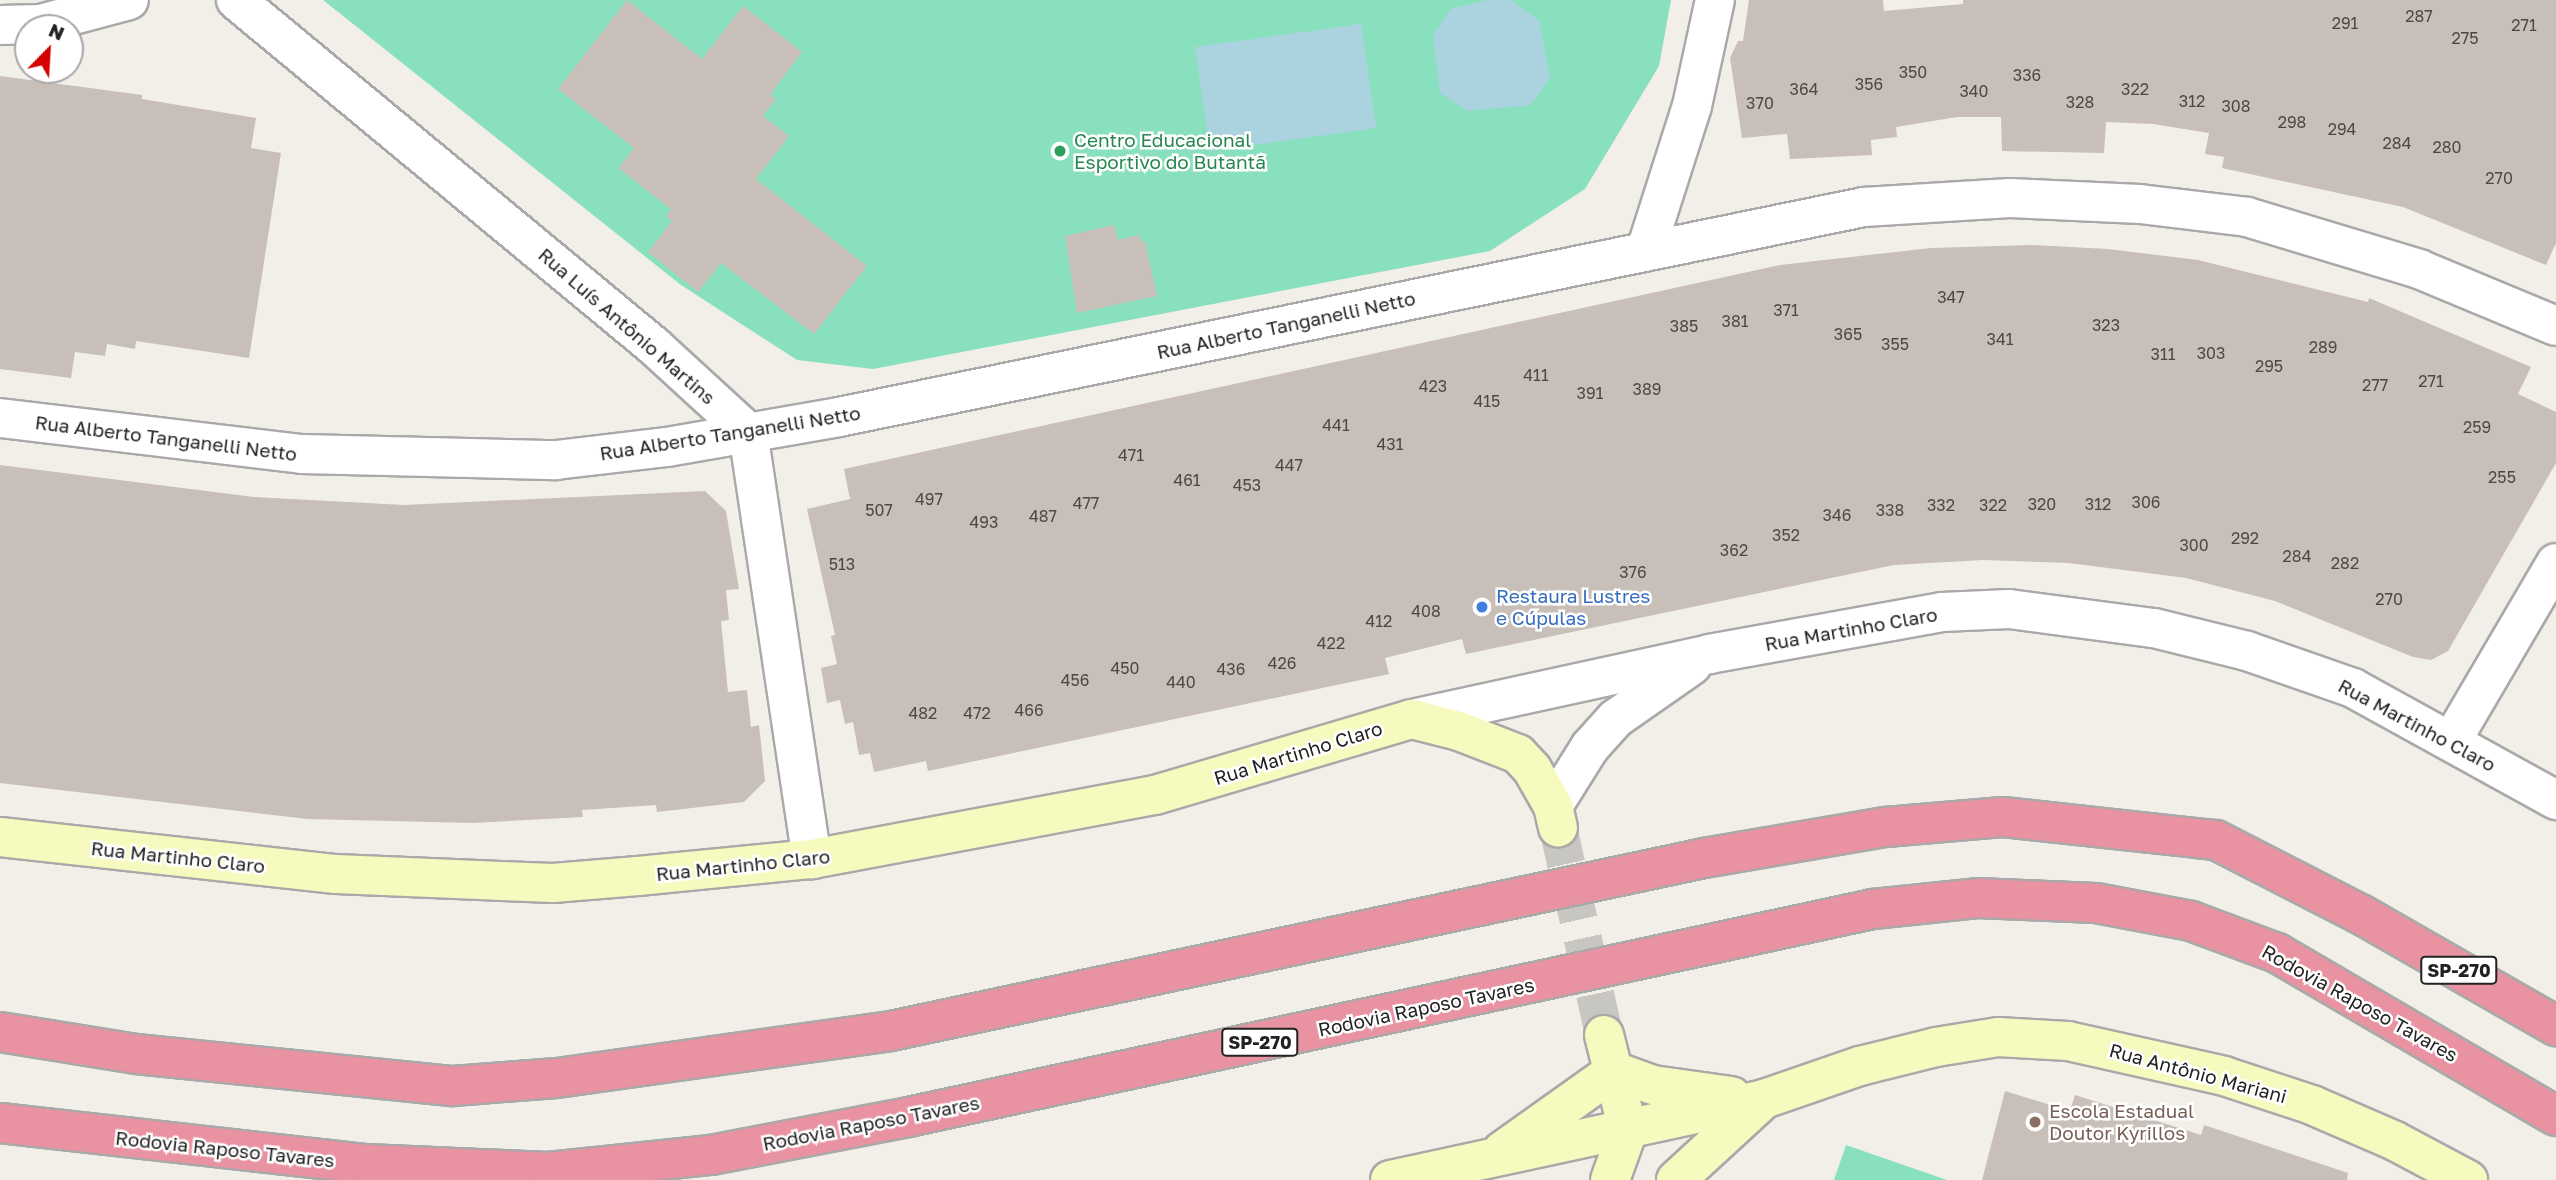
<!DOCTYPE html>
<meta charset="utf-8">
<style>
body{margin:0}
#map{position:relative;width:2556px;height:1180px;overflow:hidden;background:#f2efe9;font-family:"Golos Text",sans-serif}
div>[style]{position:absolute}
.pitch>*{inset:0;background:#88e0be}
.water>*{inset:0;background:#aad3df}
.building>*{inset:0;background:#c7bfb8}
.secondary-tunnel>*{height:38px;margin-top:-19px;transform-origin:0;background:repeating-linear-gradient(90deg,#c8c6c1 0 38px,transparent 0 57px)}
.roads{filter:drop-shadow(2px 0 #a9a9a9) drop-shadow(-2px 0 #a9a9a9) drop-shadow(0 2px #a9a9a9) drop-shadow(0 -2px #a9a9a9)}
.minor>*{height:38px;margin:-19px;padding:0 19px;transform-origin:19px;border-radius:19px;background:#fff}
.tertiary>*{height:38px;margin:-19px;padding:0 19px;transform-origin:19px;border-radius:19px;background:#fff}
.secondary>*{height:38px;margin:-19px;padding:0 19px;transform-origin:19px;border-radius:19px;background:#f7fabf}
.motorway>*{height:38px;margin:-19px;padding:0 19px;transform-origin:19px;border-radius:19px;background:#e892a2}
.dots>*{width:19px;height:19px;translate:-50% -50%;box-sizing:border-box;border:4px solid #fff;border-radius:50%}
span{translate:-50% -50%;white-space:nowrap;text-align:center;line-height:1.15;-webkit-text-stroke:5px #fff;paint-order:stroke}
.number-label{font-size:16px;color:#4b4948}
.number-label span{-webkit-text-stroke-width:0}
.shield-label span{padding:2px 5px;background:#fff;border:2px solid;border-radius:5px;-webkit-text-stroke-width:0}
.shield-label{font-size:18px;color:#222;font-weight:700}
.leisure-label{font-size:19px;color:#27864d}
.left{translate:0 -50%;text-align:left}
.street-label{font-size:19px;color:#222}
.shop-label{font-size:19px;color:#366cbe}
.education-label{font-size:19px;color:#785e54}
.north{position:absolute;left:14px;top:14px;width:70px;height:70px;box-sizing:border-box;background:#fff;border:2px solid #a7a7a7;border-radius:50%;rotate:24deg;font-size:19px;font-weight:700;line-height:28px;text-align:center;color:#222}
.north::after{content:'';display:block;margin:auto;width:24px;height:32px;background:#d40000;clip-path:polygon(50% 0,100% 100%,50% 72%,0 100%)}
</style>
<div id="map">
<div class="pitch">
<div style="clip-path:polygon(323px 0,1671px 0,1659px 66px,1585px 189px,1490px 251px,873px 369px,797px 360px,681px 285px)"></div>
<div style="clip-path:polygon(1846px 1145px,1947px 1180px,1834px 1180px)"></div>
</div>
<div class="water">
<div style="clip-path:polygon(1488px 0,1511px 0,1539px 21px,1550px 78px,1531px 105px,1467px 111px,1440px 93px,1433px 36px,1450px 9px)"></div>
<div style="clip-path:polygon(1361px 24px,1376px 128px,1210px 151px,1195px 47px)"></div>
</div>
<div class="building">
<div style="clip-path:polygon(627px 0,702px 59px,743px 6px,802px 52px,770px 95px,776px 99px,763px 116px,789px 136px,756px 179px,867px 266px,814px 334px,721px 263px,698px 292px,648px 252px,672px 221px,666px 216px,671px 209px,618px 168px,634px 148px,558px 89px)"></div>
<div style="clip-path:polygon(1749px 0,1883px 0,1884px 11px,1963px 4px,1963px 0,2556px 0,2556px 243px,2546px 265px,2403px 207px,2222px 168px,2224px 157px,2205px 154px,2209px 133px,2153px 124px,2106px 122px,2104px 153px,2002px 151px,2001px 117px,1957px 117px,1896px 127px,1897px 137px,1871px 140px,1872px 155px,1790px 159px,1787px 134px,1742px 138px,1730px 58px,1738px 41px,1743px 41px)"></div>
<div style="clip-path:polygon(0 76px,142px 95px,142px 99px,256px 118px,251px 148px,281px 153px,249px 358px,136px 341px,135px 349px,107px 344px,105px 356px,75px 352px,71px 378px,0 369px)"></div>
<div style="clip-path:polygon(1114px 225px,1118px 240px,1139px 235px,1141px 242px,1145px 241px,1157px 296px,1077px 313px,1065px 236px)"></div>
<div style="clip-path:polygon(2031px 245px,2108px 249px,2198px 260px,2368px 302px,2369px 298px,2531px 367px,2518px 394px,2556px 412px,2556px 463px,2448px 651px,2431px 660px,2413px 657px,2275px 601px,2186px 578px,2069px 563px,1983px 560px,1894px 565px,1466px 654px,1462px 639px,1385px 658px,1389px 674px,928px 771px,926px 761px,874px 772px,870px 753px,859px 755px,853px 722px,845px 724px,840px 700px,827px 703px,821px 668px,837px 664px,831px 636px,835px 635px,807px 509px,850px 499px,844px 469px,1780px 265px,1931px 248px)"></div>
<div style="clip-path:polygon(0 465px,254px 497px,404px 505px,705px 491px,726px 511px,739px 589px,726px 590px,729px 620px,721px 621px,728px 692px,747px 690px,751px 727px,759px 725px,765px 781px,744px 802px,657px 812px,656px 805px,582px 810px,583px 817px,473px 823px,307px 819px,0 783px)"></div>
<div style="clip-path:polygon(2005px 1091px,2070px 1111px,2075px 1095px,2201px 1135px,2204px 1125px,2348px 1173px,2347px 1180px,1982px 1180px)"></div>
</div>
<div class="secondary-tunnel">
<div style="left:1558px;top:827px;width:213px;rotate:77.5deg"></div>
</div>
<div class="roads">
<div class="minor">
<div style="left:236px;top:0;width:543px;rotate:39.62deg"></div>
<div style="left:654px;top:346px;width:127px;rotate:42.5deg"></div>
<div style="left:748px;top:432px;width:432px;rotate:81.5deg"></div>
<div style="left:0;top:25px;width:40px;rotate:-1.4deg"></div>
<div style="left:40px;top:24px;width:92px;rotate:-15.1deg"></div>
<div style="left:1646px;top:250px;width:151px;rotate:-72.3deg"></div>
<div style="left:1692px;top:106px;width:108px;rotate:-77.8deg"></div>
<div style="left:0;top:418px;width:304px;rotate:6.8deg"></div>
<div style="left:302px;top:454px;width:254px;rotate:1.4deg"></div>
<div style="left:556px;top:460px;width:112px;rotate:-6.7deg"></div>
<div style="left:667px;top:447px;width:175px;rotate:-9.9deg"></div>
<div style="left:839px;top:417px;width:1046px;rotate:-11.58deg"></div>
<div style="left:1864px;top:207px;width:146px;rotate:-3.5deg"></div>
<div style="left:2010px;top:198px;width:130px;rotate:2.6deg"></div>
<div style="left:2140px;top:204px;width:108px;rotate:6.9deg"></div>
<div style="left:2247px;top:217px;width:180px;rotate:16.8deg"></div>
<div style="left:2419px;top:269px;width:148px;rotate:22.6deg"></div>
<div style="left:2452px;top:740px;width:205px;rotate:-59.6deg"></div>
</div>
<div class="tertiary">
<div style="left:1412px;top:719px;width:304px;rotate:-12.3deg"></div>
<div style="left:1709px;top:654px;width:237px;rotate:-10.2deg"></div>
<div style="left:1942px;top:612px;width:67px;rotate:-2.6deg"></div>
<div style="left:2009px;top:609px;width:146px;rotate:7.5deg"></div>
<div style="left:2154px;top:628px;width:96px;rotate:13.9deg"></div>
<div style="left:2247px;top:651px;width:112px;rotate:19.2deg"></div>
<div style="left:2353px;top:688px;width:232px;rotate:28.9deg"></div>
<div style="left:1553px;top:806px;width:70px;rotate:-57.9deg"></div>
<div style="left:1590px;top:747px;width:38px;rotate:-48deg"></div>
<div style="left:1615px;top:719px;width:94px;rotate:-35deg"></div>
</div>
<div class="secondary">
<div style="left:0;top:837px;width:338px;rotate:6.3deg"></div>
<div style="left:336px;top:874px;width:217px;rotate:2.4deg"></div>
<div style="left:553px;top:883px;width:85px;rotate:-4.7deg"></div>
<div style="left:638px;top:876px;width:175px;rotate:-5.6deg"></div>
<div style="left:812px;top:859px;width:349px;rotate:-10.6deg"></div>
<div style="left:1155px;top:795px;width:268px;rotate:-16.5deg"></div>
<div style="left:1412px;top:719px;width:49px;rotate:14.3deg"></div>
<div style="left:1459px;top:731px;width:63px;rotate:21.3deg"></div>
<div style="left:1518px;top:754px;width:21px;rotate:47deg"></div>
<div style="left:1532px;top:769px;width:43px;rotate:60.4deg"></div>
<div style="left:1553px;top:806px;width:22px;rotate:77deg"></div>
<div style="left:1604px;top:1035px;width:98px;rotate:75.8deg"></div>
<div style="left:1628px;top:1130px;width:53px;rotate:109.8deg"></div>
<div style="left:1614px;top:1071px;width:41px;rotate:19.7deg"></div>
<div style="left:1653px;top:1085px;width:79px;rotate:8deg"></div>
<div style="left:1502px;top:1151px;width:138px;rotate:-35.5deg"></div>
<div style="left:1390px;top:1180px;width:383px;rotate:-12.2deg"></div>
<div style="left:1764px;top:1099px;width:102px;rotate:-19deg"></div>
<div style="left:1860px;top:1066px;width:78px;rotate:-14deg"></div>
<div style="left:1936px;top:1047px;width:63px;rotate:-9.2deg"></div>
<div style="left:1998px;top:1037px;width:70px;rotate:3.3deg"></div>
<div style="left:2068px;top:1041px;width:160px;rotate:12.6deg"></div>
<div style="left:2224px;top:1076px;width:93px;rotate:18.2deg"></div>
<div style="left:2312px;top:1105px;width:90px;rotate:23.4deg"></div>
<div style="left:2395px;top:1141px;width:83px;rotate:28.1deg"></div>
<div style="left:1676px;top:1180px;width:120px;rotate:-42.6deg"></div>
</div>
<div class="motorway">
<div style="left:0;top:1032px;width:138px;rotate:9.2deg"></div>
<div style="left:136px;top:1054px;width:319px;rotate:5.8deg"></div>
<div style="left:453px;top:1086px;width:104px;rotate:-4.4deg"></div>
<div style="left:557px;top:1078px;width:337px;rotate:-8deg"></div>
<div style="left:891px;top:1031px;width:831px;rotate:-12.01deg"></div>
<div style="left:1704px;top:858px;width:185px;rotate:-9.7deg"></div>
<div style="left:1886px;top:827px;width:117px;rotate:-4.9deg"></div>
<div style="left:2003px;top:817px;width:214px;rotate:6.2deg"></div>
<div style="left:2216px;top:840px;width:164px;rotate:27.2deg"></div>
<div style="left:2362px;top:915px;width:224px;rotate:29.8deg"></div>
<div style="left:0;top:1123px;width:369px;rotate:6.4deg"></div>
<div style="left:367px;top:1164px;width:181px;rotate:2.5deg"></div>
<div style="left:548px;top:1172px;width:164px;rotate:-6deg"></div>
<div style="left:711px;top:1155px;width:206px;rotate:-10.9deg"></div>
<div style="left:913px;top:1116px;width:982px;rotate:-12.17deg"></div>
<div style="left:1873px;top:909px;width:105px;rotate:-6deg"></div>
<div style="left:1977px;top:898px;width:119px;rotate:2.4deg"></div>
<div style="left:2096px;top:903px;width:97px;rotate:10.7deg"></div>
<div style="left:2191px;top:921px;width:92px;rotate:20.4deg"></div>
<div style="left:2277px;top:953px;width:323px;rotate:30.3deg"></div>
</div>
</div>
<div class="dots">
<div style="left:1060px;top:151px;background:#2e9e5b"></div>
<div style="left:1482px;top:607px;background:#3f7fe0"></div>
<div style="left:2035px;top:1122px;background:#8d6e63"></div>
</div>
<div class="number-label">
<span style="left:2419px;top:16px">287</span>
<span style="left:2345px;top:23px">291</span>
<span style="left:2524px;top:25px">271</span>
<span style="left:2465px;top:38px">275</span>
<span style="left:1913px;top:72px">350</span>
<span style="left:2027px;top:75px">336</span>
<span style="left:1869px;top:84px">356</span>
<span style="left:1804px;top:89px">364</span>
<span style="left:2135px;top:89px">322</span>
<span style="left:1974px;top:91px">340</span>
<span style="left:2192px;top:101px">312</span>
<span style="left:2080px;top:102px">328</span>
<span style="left:1760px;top:103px">370</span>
<span style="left:2236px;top:106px">308</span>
<span style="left:2292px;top:122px">298</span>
<span style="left:2342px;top:129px">294</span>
<span style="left:2397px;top:143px">284</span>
<span style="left:2447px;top:147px">280</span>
<span style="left:2499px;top:178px">270</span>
<span style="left:1951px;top:297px">347</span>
<span style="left:1786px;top:310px">371</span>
<span style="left:1735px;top:321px">381</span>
<span style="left:2106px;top:325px">323</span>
<span style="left:1684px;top:326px">385</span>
<span style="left:1848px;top:334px">365</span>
<span style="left:2000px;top:339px">341</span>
<span style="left:1895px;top:344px">355</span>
<span style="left:2323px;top:347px">289</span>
<span style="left:2211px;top:353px">303</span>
<span style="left:2163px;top:354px">311</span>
<span style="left:2269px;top:366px">295</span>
<span style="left:1536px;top:375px">411</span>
<span style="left:2431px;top:381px">271</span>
<span style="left:2375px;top:385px">277</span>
<span style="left:1433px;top:386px">423</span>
<span style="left:1647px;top:389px">389</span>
<span style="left:1590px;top:393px">391</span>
<span style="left:1487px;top:401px">415</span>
<span style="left:1336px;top:425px">441</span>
<span style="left:2477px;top:427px">259</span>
<span style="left:1390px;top:444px">431</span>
<span style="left:1131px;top:455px">471</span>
<span style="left:1289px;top:465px">447</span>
<span style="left:2502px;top:477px">255</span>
<span style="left:1187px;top:480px">461</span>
<span style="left:1247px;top:485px">453</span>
<span style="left:929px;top:499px">497</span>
<span style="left:2146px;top:502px">306</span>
<span style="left:1086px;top:503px">477</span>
<span style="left:2042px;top:504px">320</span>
<span style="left:2098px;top:504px">312</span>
<span style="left:1941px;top:505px">332</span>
<span style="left:1993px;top:505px">322</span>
<span style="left:879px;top:510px">507</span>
<span style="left:1890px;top:510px">338</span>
<span style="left:1837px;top:515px">346</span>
<span style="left:1043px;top:516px">487</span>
<span style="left:984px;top:522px">493</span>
<span style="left:1786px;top:535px">352</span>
<span style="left:2245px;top:538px">292</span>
<span style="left:2194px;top:545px">300</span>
<span style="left:1734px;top:550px">362</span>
<span style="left:2297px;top:556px">284</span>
<span style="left:2345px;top:563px">282</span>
<span style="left:842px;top:564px">513</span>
<span style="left:1633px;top:572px">376</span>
<span style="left:2389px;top:599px">270</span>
<span style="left:1426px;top:611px">408</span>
<span style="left:1379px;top:621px">412</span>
<span style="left:1331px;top:643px">422</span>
<span style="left:1282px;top:663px">426</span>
<span style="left:1125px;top:668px">450</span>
<span style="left:1231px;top:669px">436</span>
<span style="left:1075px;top:680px">456</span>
<span style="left:1181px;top:682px">440</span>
<span style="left:1029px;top:710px">466</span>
<span style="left:923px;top:713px">482</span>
<span style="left:977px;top:713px">472</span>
</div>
<div class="shield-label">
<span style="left:2459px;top:970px">SP-270</span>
<span style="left:1260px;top:1042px">SP-270</span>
</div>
<div class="leisure-label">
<span class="left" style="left:1074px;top:151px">Centro Educacional<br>Esportivo do Butantã</span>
</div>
<div class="street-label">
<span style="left:1286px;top:325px;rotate:-12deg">Rua Alberto Tanganelli Netto</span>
<span style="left:627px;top:326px;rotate:41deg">Rua Luís Antônio Martins</span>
<span style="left:730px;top:433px;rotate:-9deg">Rua Alberto Tanganelli Netto</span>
<span style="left:166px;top:438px;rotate:7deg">Rua Alberto Tanganelli Netto</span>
<span style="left:1851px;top:629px;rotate:-10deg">Rua Martinho Claro</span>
<span style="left:2417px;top:725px;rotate:28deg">Rua Martinho Claro</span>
<span style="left:1298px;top:753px;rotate:-17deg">Rua Martinho Claro</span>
<span style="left:178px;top:857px;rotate:6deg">Rua Martinho Claro</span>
<span style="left:743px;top:865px;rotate:-6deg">Rua Martinho Claro</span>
<span style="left:2360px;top:1003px;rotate:29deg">Rodovia Raposo Tavares</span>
<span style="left:1426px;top:1007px;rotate:-12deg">Rodovia Raposo Tavares</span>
<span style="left:2198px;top:1073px;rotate:15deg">Rua Antônio Mariani</span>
<span style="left:871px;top:1123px;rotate:-11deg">Rodovia Raposo Tavares</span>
<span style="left:225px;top:1149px;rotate:6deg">Rodovia Raposo Tavares</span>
</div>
<div class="shop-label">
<span class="left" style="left:1496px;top:607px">Restaura Lustres<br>e Cúpulas</span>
</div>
<div class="education-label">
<span class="left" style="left:2049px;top:1122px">Escola Estadual<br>Doutor Kyrillos</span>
</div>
<div class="north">N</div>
</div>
